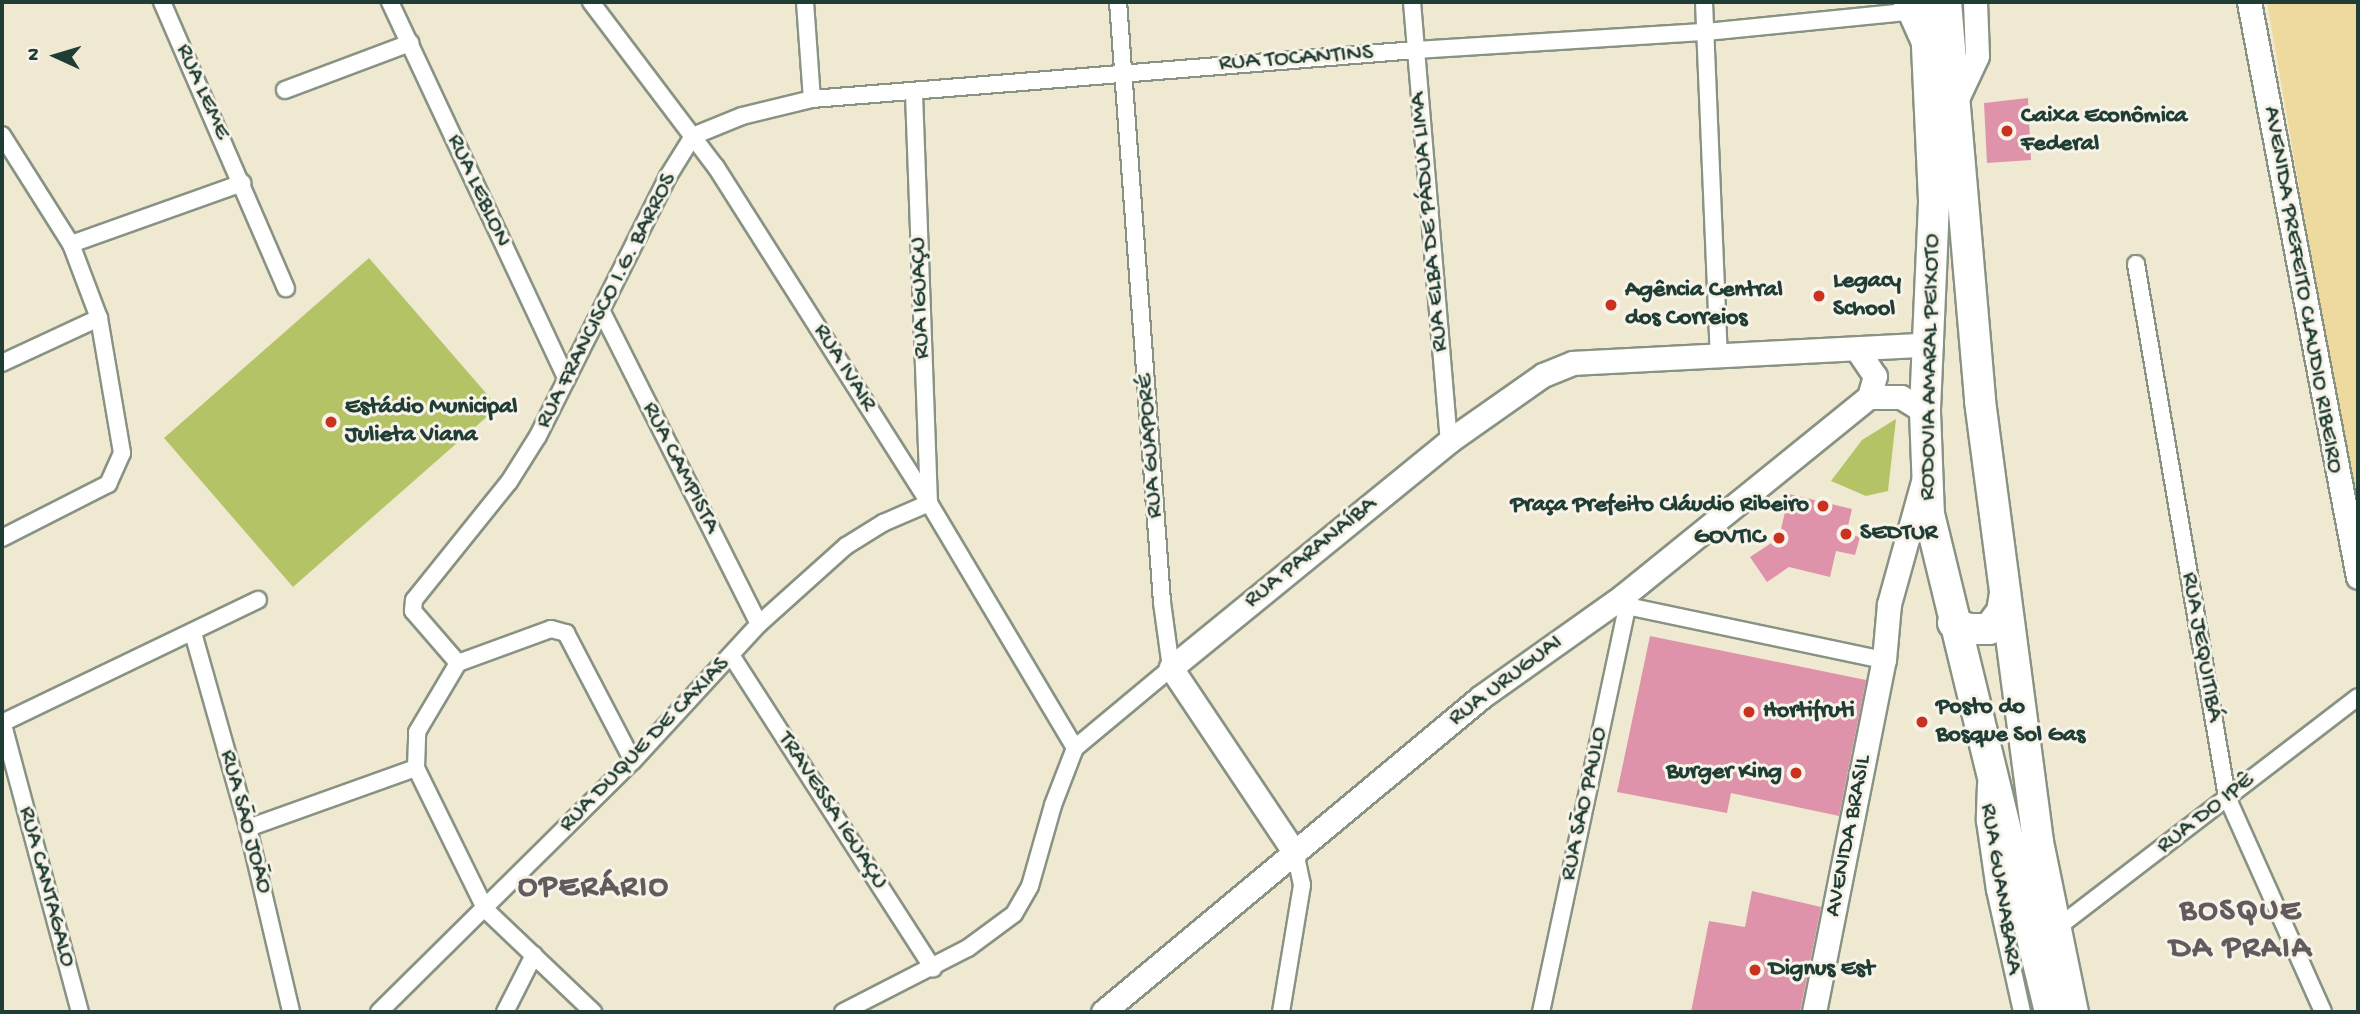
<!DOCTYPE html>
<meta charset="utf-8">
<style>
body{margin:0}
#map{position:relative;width:2360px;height:1014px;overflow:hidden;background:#f0e9d2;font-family:"Gochi Hand",sans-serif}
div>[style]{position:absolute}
.green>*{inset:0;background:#b4c365}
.sand>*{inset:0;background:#eeda9e}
.building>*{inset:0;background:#df93ab}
.roads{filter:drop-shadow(2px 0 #889383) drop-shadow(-2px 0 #889383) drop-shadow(0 2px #889383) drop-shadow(0 -2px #889383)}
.street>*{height:16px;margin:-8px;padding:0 8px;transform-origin:8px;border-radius:8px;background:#fff}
.secondary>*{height:23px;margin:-11.5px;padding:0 11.5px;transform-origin:11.5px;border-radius:11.5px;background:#fff}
.highway>*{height:30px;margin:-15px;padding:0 15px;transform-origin:15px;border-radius:15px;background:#fff}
.dots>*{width:19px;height:19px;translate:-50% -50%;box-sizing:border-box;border:4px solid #f7f3e8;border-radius:50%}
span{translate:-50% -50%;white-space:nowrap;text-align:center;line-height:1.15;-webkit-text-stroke:6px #f7f3e8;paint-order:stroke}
.street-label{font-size:24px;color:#1f3d34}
.poi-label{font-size:24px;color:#1f3d34;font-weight:700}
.left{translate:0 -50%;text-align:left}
.right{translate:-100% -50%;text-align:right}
.district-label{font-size:32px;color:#625b5e;font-weight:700;letter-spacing:2px}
.frame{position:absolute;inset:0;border:4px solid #1f3d34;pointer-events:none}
.north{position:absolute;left:21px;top:21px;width:70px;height:70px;-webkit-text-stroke:5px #f7f3e8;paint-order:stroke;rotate:274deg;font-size:19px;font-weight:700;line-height:28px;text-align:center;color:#1f3d34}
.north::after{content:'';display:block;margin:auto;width:24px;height:32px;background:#1f3d34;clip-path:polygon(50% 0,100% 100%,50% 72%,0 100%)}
</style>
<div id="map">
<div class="green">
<div style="clip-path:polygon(369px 258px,498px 407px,293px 587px,164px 438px)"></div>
<div style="clip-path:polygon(1896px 419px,1888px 491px,1866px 496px,1831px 481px,1862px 440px)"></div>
</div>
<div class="sand">
<div style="clip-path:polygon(2267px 2px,2358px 2px,2358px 531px,2285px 105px)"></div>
</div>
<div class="building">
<div style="clip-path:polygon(2028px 98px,2031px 160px,1987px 163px,1984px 103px)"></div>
<div style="clip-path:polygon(1789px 494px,1852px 509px,1846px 534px,1860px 537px,1855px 555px,1836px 551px,1830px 577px,1789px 567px,1767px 582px,1750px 557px,1779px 538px)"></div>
<div style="clip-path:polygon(1650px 636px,1866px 680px,1839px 816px,1731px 793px,1727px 813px,1617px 792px)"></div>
<div style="clip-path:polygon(1752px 891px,1821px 907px,1800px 1012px,1691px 1012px,1709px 921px,1745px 927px)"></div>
</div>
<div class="roads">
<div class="street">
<div style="left:162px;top:2px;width:312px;rotate:66.6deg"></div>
<div style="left:390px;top:2px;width:416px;rotate:64.9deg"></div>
<div style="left:591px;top:2px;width:207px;rotate:52.9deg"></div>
<div style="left:716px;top:167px;width:398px;rotate:57.6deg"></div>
<div style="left:929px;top:503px;width:285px;rotate:59.2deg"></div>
<div style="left:805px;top:2px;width:97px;rotate:85.9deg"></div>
<div style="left:1412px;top:2px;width:441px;rotate:85.2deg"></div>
<div style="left:1704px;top:2px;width:352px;rotate:87.6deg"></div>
<div style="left:285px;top:90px;width:134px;rotate:-20.6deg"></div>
<div style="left:2px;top:135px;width:129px;rotate:57.7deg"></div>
<div style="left:71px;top:244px;width:79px;rotate:69.3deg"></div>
<div style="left:99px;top:318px;width:137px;rotate:80.3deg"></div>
<div style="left:122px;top:453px;width:34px;rotate:114deg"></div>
<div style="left:108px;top:484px;width:119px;rotate:153deg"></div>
<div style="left:71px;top:244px;width:182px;rotate:-19.6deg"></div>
<div style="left:2136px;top:264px;width:541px;rotate:80.31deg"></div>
<div style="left:2227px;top:797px;width:235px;rotate:65.9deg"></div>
<div style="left:602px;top:312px;width:349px;rotate:63.3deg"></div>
<div style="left:2px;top:363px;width:107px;rotate:-24.9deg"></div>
<div style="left:1627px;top:606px;width:263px;rotate:11.9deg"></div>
<div style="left:193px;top:633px;width:203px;rotate:74.2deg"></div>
<div style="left:248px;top:828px;width:189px;rotate:76.8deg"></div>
<div style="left:731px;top:655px;width:373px;rotate:57.2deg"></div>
<div style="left:458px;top:663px;width:69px;rotate:-130.9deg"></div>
<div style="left:413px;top:611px;width:11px;rotate:-85deg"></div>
<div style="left:414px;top:600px;width:151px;rotate:-51.2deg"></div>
<div style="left:509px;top:482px;width:54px;rotate:-57.8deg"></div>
<div style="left:538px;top:436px;width:288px;rotate:-63.4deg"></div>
<div style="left:667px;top:178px;width:49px;rotate:-58.2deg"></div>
<div style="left:693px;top:136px;width:53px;rotate:-22.2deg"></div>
<div style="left:742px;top:116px;width:72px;rotate:-13.7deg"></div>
<div style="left:812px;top:99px;width:606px;rotate:-4.64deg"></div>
<div style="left:1416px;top:50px;width:291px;rotate:-3.6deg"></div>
<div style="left:1706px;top:32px;width:201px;rotate:-5.7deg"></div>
<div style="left:2px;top:721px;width:301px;rotate:75deg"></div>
<div style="left:2px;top:723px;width:284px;rotate:-25.7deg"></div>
<div style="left:416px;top:768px;width:158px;rotate:63.8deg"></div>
<div style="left:486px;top:910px;width:148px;rotate:43.6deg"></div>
<div style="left:1986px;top:784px;width:37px;rotate:92deg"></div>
<div style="left:1985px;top:821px;width:70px;rotate:81.8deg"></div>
<div style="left:1995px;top:890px;width:125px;rotate:77.5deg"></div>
<div style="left:248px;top:828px;width:178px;rotate:-19.7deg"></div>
<div style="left:416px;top:768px;width:36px;rotate:-88deg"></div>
<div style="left:417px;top:732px;width:80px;rotate:-59.3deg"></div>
<div style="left:458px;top:663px;width:99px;rotate:-20.1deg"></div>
<div style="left:551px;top:629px;width:16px;rotate:15deg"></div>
<div style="left:566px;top:633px;width:144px;rotate:62.4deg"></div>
<div style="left:2053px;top:931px;width:384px;rotate:-37.5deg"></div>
<div style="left:379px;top:1012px;width:357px;rotate:-44.7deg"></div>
<div style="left:633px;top:761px;width:186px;rotate:-47.4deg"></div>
<div style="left:759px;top:624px;width:117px;rotate:-41.9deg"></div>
<div style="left:846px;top:546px;width:44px;rotate:-31.9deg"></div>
<div style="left:883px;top:523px;width:50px;rotate:-23.5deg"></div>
<div style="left:929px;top:503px;width:410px;rotate:-92.1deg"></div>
<div style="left:505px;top:1012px;width:64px;rotate:-63deg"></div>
<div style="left:843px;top:1012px;width:140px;rotate:-27.1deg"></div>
<div style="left:968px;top:948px;width:57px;rotate:-36.5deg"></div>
<div style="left:1014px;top:914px;width:32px;rotate:-60deg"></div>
<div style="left:1030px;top:886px;width:84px;rotate:-74.1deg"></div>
<div style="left:1053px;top:805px;width:61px;rotate:-68.9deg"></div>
<div style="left:1075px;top:748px;width:125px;rotate:-39.8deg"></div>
<div style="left:1171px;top:668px;width:67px;rotate:-97.8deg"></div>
<div style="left:1162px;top:602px;width:602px;rotate:-94.19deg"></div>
<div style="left:1281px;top:1012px;width:129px;rotate:-80.6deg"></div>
<div style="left:1302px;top:885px;width:33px;rotate:-102deg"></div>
<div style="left:1541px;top:1012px;width:415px;rotate:-78deg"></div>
<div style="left:1627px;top:606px;width:11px;rotate:-112deg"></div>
</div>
<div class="secondary">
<div style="left:1905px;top:2px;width:51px;rotate:65.9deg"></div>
<div style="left:2249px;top:2px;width:585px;rotate:79.27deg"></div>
<div style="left:1954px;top:105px;width:54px;rotate:-64.9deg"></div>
<div style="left:1977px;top:56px;width:54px;rotate:-92.1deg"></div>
<div style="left:1858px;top:351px;width:30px;rotate:56deg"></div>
<div style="left:1875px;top:376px;width:22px;rotate:106deg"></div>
<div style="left:1295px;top:853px;width:223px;rotate:-123.8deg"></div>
<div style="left:1171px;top:668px;width:359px;rotate:-39.2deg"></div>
<div style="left:1449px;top:441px;width:115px;rotate:-35.1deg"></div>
<div style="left:1543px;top:375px;width:32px;rotate:-22deg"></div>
<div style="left:1573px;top:363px;width:358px;rotate:-3deg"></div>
<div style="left:1103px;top:1012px;width:492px;rotate:-39.8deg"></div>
<div style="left:1481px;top:697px;width:174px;rotate:-35.4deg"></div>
<div style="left:1623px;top:596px;width:316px;rotate:-39deg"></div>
<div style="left:1869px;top:397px;width:32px"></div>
<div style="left:1901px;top:397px;width:28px;rotate:32deg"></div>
<div style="left:1814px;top:1012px;width:359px;rotate:-78.8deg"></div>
<div style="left:1884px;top:660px;width:56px;rotate:-84.9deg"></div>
<div style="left:1889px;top:604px;width:128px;rotate:-74.5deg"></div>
</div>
<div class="highway">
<div style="left:1925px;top:2px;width:201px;rotate:87.4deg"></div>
<div style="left:1934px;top:203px;width:209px;rotate:92.5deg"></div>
<div style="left:1925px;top:412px;width:102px;rotate:87.8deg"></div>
<div style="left:1929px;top:514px;width:512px;rotate:76.34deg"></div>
<div style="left:1946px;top:2px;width:400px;rotate:85.1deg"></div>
<div style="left:1980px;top:401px;width:445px;rotate:82.5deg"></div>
<div style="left:2038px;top:842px;width:174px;rotate:78.4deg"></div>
<div style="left:1953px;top:623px;width:17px;rotate:21deg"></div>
<div style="left:1969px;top:629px;width:20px"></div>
<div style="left:1989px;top:629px;width:21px;rotate:-53deg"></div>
<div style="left:2002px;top:612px;width:20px;rotate:-81deg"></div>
</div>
</div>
<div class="dots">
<div style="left:2007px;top:131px;background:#c8321e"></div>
<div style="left:1819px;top:296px;background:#c8321e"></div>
<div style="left:1611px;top:305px;background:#c8321e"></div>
<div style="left:331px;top:422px;background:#c8321e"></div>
<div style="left:1823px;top:506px;background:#c8321e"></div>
<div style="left:1846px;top:534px;background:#c8321e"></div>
<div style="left:1779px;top:538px;background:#c8321e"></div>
<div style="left:1749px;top:712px;background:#c8321e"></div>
<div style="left:1922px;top:722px;background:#c8321e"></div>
<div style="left:1796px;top:773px;background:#c8321e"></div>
<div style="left:1755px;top:970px;background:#c8321e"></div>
</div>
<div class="street-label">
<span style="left:1296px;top:59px;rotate:-4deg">RUA TOCANTINS</span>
<span style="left:202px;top:92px;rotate:66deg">RUA LEME</span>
<span style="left:478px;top:191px;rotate:65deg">RUA LEBLON</span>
<span style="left:1430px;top:222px;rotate:-95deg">RUA ELBA DE PÁDUA LIMA</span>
<span style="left:2302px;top:290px;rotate:80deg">AVENIDA PREFEITO CLAUDIO RIBEIRO</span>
<span style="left:921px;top:298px;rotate:-92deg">RUA IGUAÇU</span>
<span style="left:607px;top:301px;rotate:-63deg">RUA FRANCISCO I.G. BARROS</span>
<span style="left:1931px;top:367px;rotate:-89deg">RODOVIA AMARAL PEIXOTO</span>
<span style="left:844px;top:368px;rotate:58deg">RUA IVAIR</span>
<span style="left:1151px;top:446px;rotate:-94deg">RUA GUAPORÉ</span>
<span style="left:680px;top:468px;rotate:63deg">RUA CAMPISTA</span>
<span style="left:1311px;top:553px;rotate:-39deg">RUA PARANAÍBA</span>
<span style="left:2201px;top:647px;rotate:80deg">RUA JEQUITIBÁ</span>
<span style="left:1506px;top:681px;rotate:-37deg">RUA URUGUAI</span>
<span style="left:645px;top:745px;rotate:-46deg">RUA DUQUE DE CAXIAS</span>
<span style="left:1585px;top:804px;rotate:-78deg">RUA SÃO PAULO</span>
<span style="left:832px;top:811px;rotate:57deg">TRAVESSA IGUAÇU</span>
<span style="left:2206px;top:814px;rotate:-38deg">RUA DO IPÊ</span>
<span style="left:245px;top:822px;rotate:75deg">RUA SÃO JOÃO</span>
<span style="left:1849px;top:836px;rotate:-79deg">AVENIDA BRASIL</span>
<span style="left:46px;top:887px;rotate:75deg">RUA CANTAGALO</span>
<span style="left:2000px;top:889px;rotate:81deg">RUA GUANABARA</span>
</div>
<div class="poi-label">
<span class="left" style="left:2021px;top:131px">Caixa Econômica<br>Federal</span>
<span class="left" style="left:1833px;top:296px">Legacy<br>School</span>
<span class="left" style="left:1625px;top:305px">Agência Central<br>dos Correios</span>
<span class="left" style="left:345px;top:422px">Estádio Municipal<br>Julieta Viana</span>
<span class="right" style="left:1809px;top:506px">Praça Prefeito Cláudio Ribeiro</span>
<span class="left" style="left:1860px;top:534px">SEDTUR</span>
<span class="right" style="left:1765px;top:538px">GOVTIC</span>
<span class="left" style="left:1936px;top:722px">Posto do<br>Bosque Sol Gas</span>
<span class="left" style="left:1763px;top:712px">Hortifruti</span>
<span class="right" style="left:1782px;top:773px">Burger King</span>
<span class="left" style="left:1769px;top:970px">Dignus Est</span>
</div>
<div class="district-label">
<span style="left:594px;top:888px">OPERÁRIO</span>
<span style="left:2241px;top:931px">BOSQUE<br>DA PRAIA</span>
</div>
<div class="frame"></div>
<div class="north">N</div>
</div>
